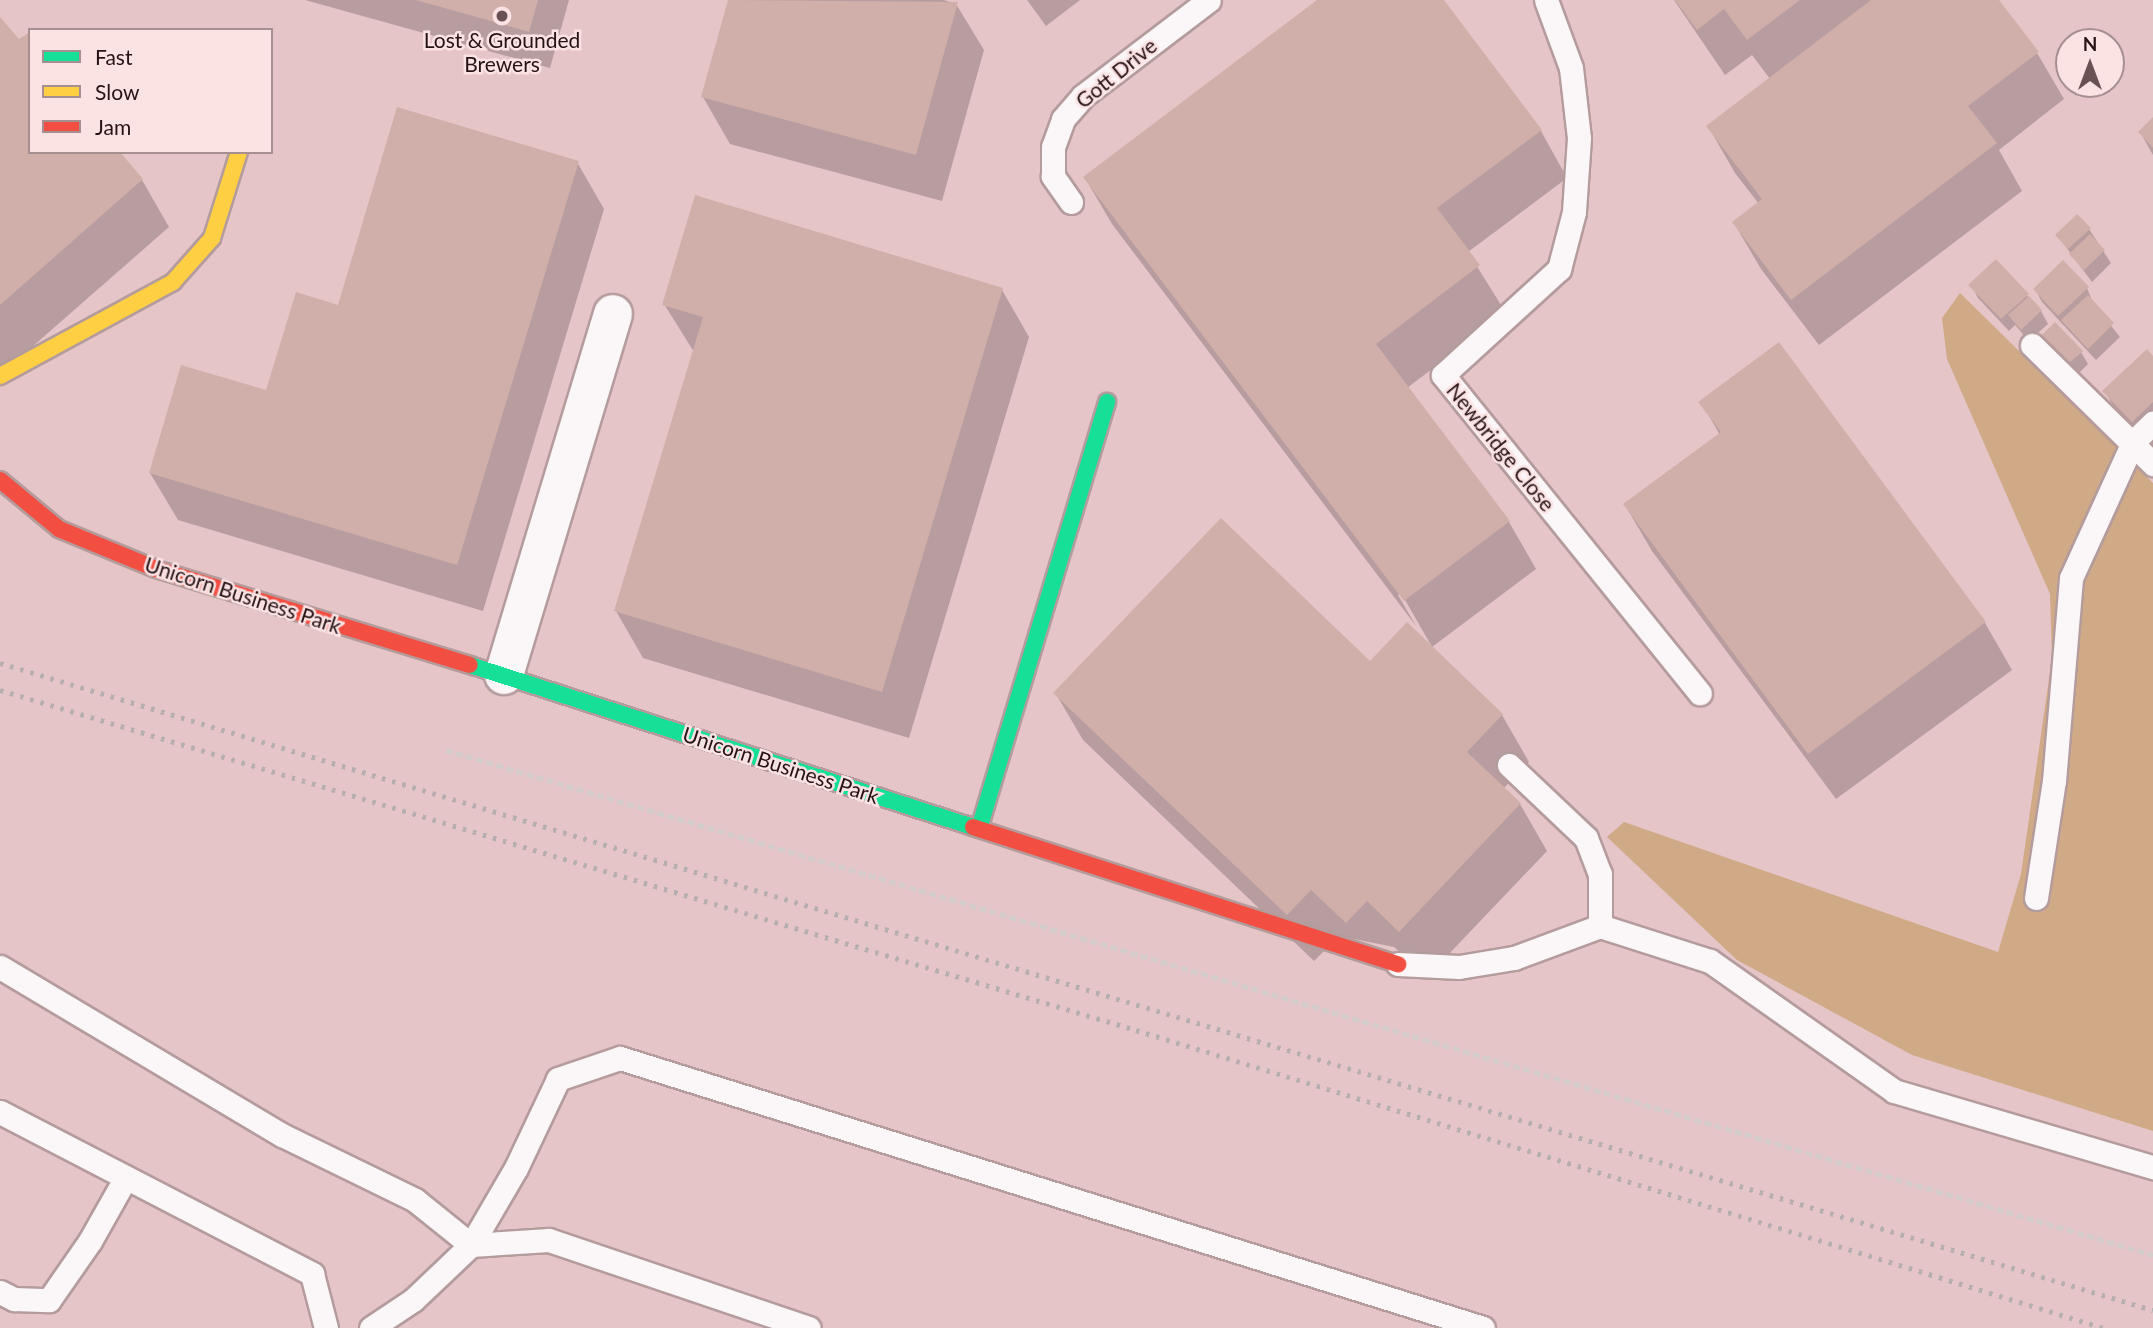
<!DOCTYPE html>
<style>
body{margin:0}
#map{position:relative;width:2153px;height:1328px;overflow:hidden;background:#e5c5c7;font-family:Lato,sans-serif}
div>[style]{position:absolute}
.green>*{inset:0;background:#d0a987}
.shadow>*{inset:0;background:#0003}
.building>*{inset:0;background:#d0afab}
.path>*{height:4.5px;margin-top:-2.25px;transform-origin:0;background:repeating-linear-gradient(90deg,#d4cbcb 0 7px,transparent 0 10.5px)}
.roads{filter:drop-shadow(2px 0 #b49b9c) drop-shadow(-2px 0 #b49b9c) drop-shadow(0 2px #b49b9c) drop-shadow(0 -2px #b49b9c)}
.lane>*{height:23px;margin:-11.5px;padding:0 11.5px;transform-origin:11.5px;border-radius:11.5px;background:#fbf6f7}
.street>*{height:38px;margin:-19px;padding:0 19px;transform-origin:19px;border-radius:19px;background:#fbf6f7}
.fast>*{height:16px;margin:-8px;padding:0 8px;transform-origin:8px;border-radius:8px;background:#16e098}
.slow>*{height:16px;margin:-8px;padding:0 8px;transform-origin:8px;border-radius:8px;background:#ffcf43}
.jam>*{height:16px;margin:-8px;padding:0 8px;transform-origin:8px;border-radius:8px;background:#f24e42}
.rail>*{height:5px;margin-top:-2.5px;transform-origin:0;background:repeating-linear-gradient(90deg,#b6aeaf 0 3.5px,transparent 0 10.5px)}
.dots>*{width:19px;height:19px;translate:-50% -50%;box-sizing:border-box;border:4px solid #fbe3e4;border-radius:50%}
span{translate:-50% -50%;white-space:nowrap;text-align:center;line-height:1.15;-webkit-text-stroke:5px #fbe3e4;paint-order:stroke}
.poi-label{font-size:21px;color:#271214}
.street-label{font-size:21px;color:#271214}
.legend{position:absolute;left:28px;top:28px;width:245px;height:126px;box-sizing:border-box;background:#fbe3e4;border:2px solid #a68f91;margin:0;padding:9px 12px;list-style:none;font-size:21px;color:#271214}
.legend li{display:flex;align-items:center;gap:14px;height:35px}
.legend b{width:35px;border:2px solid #a68f91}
.north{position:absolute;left:2055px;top:28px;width:70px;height:70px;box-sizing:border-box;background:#fbe3e4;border:2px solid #a68f91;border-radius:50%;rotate:0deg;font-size:19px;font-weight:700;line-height:28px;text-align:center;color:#271214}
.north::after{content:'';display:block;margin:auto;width:24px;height:32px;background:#6a5153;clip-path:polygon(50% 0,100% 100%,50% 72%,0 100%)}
</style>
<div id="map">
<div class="green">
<div style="clip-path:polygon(1960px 293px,2153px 483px,2153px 1131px,1912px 1055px,1737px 960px,1607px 837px,1624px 822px,1998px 952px,2021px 874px,2052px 658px,2050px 594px,1947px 359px,1942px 318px)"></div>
</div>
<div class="shadow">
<div style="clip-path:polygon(305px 0,569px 0,550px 68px)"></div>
<div style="clip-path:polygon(729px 0,944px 0,956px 4px,984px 50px,942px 201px,730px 144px,703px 97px)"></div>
<div style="clip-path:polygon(1027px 0,1080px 0,1046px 26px)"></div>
<div style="clip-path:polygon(1320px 0,1442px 0,1541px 131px,1567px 178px,1468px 252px,1506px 313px,1407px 388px,1509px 522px,1536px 569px,1432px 647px,1401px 593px,1398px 595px,1416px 626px,1112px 224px,1085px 178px)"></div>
<div style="clip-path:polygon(1674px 0,1997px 0,2037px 53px,2064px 99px,1999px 150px,2022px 191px,1819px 345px,1761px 269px,1734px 223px,1759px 204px,1735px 173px,1708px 126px,1770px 79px,1752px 55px,1725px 75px)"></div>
<div style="clip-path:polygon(0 20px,19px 41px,30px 35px,30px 152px,117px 152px,142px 180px,169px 227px,0 375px)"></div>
<div style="clip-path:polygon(2153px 120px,2153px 155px,2140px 132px)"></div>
<div style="clip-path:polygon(577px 162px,604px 209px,483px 611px,178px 520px,150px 473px,267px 392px,339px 308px)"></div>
<div style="clip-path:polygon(2089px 229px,2111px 263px,2092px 282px,2057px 235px)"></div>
<div style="clip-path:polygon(1996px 261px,2041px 311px,2048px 324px,2029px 341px,2015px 325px,2009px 331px,1978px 298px,1971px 285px)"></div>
<div style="clip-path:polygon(2087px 288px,2093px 303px,2120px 337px,2096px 360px,2042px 302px,2035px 289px)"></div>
<div style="clip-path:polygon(1002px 290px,1029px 337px,909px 738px,643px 658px,616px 611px,694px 352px,664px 304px)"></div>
<div style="clip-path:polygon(2044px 335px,2081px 352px,2088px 364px,2077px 375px,2051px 347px)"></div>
<div style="clip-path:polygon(1779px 344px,1985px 623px,2012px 670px,1836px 799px,1652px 551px,1625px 505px,1720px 435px,1701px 402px)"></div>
<div style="clip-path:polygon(2153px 358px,2153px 421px,2140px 433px,2112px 404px,2105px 391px)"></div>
<div style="clip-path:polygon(1370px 663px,1502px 715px,1529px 762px,1503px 789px,1520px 804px,1547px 851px,1427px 977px,1394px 947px,1339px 936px,1314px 961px,1083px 740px,1056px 694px)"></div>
</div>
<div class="building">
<div style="clip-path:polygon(416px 0,538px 0,529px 32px)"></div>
<div style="clip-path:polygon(728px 0,958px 2px,916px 155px,701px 97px)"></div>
<div style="clip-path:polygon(1317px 0,1444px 0,1542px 130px,1437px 208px,1480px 265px,1376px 344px,1510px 521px,1404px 601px,1083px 177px)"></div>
<div style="clip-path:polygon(1675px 0,1800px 0,1747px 40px,1724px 9px,1697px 30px)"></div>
<div style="clip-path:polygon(1871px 0,1999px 0,2039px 52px,1968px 106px,1997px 143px,1791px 300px,1732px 222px,1762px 199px,1706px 126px)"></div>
<div style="clip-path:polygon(0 17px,19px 39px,30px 32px,30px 152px,120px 152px,143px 179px,0 305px)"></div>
<div style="clip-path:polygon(397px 107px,579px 161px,457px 565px,149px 473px,181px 365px,266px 390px,296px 292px,338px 305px)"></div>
<div style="clip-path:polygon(2153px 117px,2153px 148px,2138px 132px)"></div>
<div style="clip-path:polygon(695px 195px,1003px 288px,882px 692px,614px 611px,703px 317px,662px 305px)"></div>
<div style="clip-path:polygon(2077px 214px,2091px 228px,2068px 249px,2055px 235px)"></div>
<div style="clip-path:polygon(2090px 234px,2105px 250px,2084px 270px,2069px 254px)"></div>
<div style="clip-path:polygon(1996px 259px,2029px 294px,2001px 319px,1968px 285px)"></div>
<div style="clip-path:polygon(2063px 260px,2089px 287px,2058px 316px,2033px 289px)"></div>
<div style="clip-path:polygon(2088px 295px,2114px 323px,2088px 349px,2061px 320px)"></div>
<div style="clip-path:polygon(2029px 296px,2042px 310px,2021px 330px,2008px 315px)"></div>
<div style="clip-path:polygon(2055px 322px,2083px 351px,2069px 363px,2042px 335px)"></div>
<div style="clip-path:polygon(1779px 342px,1986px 622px,1808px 754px,1623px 504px,1721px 432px,1698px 402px)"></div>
<div style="clip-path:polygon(2147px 349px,2153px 356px,2153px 402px,2132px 422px,2102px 391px)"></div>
<div style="clip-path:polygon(1221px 518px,1370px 661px,1407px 622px,1503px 714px,1467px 752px,1521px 803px,1399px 932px,1367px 901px,1346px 923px,1311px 890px,1287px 915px,1053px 693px)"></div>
</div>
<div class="path">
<div style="left:446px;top:750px;width:1780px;rotate:16.48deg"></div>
</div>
<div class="roads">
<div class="lane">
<div style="left:1546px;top:0;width:72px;rotate:69.8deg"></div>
<div style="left:1571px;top:68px;width:70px;rotate:83.5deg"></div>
<div style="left:1579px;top:138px;width:74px;rotate:93.9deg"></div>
<div style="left:1574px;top:212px;width:59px;rotate:104.7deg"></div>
<div style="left:1559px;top:269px;width:157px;rotate:137.6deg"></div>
<div style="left:1443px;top:375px;width:409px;rotate:51.1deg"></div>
<div style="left:1071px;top:202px;width:32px;rotate:-125deg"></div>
<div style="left:1053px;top:176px;width:29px;rotate:-90deg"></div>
<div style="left:1053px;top:147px;width:30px;rotate:-70deg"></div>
<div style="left:1063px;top:119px;width:30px;rotate:-49deg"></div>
<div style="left:1083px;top:96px;width:158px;rotate:-37.3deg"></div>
<div style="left:2032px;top:345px;width:170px;rotate:44.5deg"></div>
<div style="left:1509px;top:765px;width:106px;rotate:43.5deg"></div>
<div style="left:1586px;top:838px;width:39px;rotate:69deg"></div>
<div style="left:1600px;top:874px;width:52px;rotate:90deg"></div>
<div style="left:1600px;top:926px;width:115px;rotate:17.7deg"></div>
<div style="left:1710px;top:961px;width:225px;rotate:35.2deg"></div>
<div style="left:1894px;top:1091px;width:270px;rotate:16.4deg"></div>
<div style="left:2036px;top:898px;width:118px;rotate:-81.3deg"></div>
<div style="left:2054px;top:781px;width:204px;rotate:-85.2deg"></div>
<div style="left:2071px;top:578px;width:149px;rotate:-65.5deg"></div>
<div style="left:2133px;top:442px;width:28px;rotate:-44deg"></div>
<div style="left:1398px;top:964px;width:61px;rotate:2.8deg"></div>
<div style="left:1459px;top:967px;width:56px;rotate:-9.3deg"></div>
<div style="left:1514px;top:958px;width:92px;rotate:-20.4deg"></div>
<div style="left:0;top:967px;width:328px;rotate:30.8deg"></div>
<div style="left:282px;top:1135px;width:148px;rotate:26deg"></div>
<div style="left:415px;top:1200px;width:72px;rotate:38.8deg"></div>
<div style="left:471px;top:1245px;width:78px;rotate:-3.7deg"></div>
<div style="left:549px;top:1240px;width:274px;rotate:18.7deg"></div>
<div style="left:0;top:1112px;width:352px;rotate:27.4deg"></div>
<div style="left:312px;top:1274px;width:56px;rotate:75.5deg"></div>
<div style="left:0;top:1292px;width:16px;rotate:27deg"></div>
<div style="left:14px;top:1299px;width:35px;rotate:2deg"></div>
<div style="left:49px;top:1300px;width:72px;rotate:-55.2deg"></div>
<div style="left:90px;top:1241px;width:73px;rotate:-60.6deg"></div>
<div style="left:371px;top:1328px;width:50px;rotate:-33.7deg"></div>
<div style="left:413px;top:1300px;width:80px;rotate:-43.5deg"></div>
<div style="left:471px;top:1245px;width:89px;rotate:-59.7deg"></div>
<div style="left:516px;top:1168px;width:98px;rotate:-64.7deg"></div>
<div style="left:558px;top:1079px;width:65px;rotate:-18.7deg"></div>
<div style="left:620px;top:1058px;width:904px;rotate:17.37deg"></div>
</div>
<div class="street">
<div style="left:504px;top:675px;width:377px;rotate:-73.2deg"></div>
</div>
<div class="fast">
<div style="left:470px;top:665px;width:528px;rotate:17.85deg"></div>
<div style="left:979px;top:829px;width:446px;rotate:-73.3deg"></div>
</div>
<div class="slow">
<div style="left:0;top:376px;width:197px;rotate:-28.5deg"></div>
<div style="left:173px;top:282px;width:59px;rotate:-48.4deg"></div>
<div style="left:212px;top:238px;width:90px;rotate:-72.6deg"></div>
</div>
<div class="jam">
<div style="left:0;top:480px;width:77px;rotate:39.7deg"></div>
<div style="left:59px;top:529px;width:105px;rotate:22.4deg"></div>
<div style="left:156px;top:569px;width:328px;rotate:17deg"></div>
<div style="left:973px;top:827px;width:447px;rotate:17.9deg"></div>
</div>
</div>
<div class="rail">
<div style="left:0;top:663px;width:2248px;rotate:16.73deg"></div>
<div style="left:0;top:690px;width:1186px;rotate:16.66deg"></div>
<div style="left:1136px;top:1030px;width:1013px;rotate:17.11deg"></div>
</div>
<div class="dots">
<div style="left:502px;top:16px;background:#6a5153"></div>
</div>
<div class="poi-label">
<span style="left:502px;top:52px">Lost &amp; Grounded<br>Brewers</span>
</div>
<div class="street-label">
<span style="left:1116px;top:73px;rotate:-39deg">Gott Drive</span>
<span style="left:1501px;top:447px;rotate:51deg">Newbridge Close</span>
<span style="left:243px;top:595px;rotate:18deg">Unicorn Business Park</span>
<span style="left:781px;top:765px;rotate:18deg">Unicorn Business Park</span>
</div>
<ul class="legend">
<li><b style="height:9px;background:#16e098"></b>Fast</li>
<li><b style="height:9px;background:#ffcf43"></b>Slow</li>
<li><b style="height:9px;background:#f24e42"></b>Jam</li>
</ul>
<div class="north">N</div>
</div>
